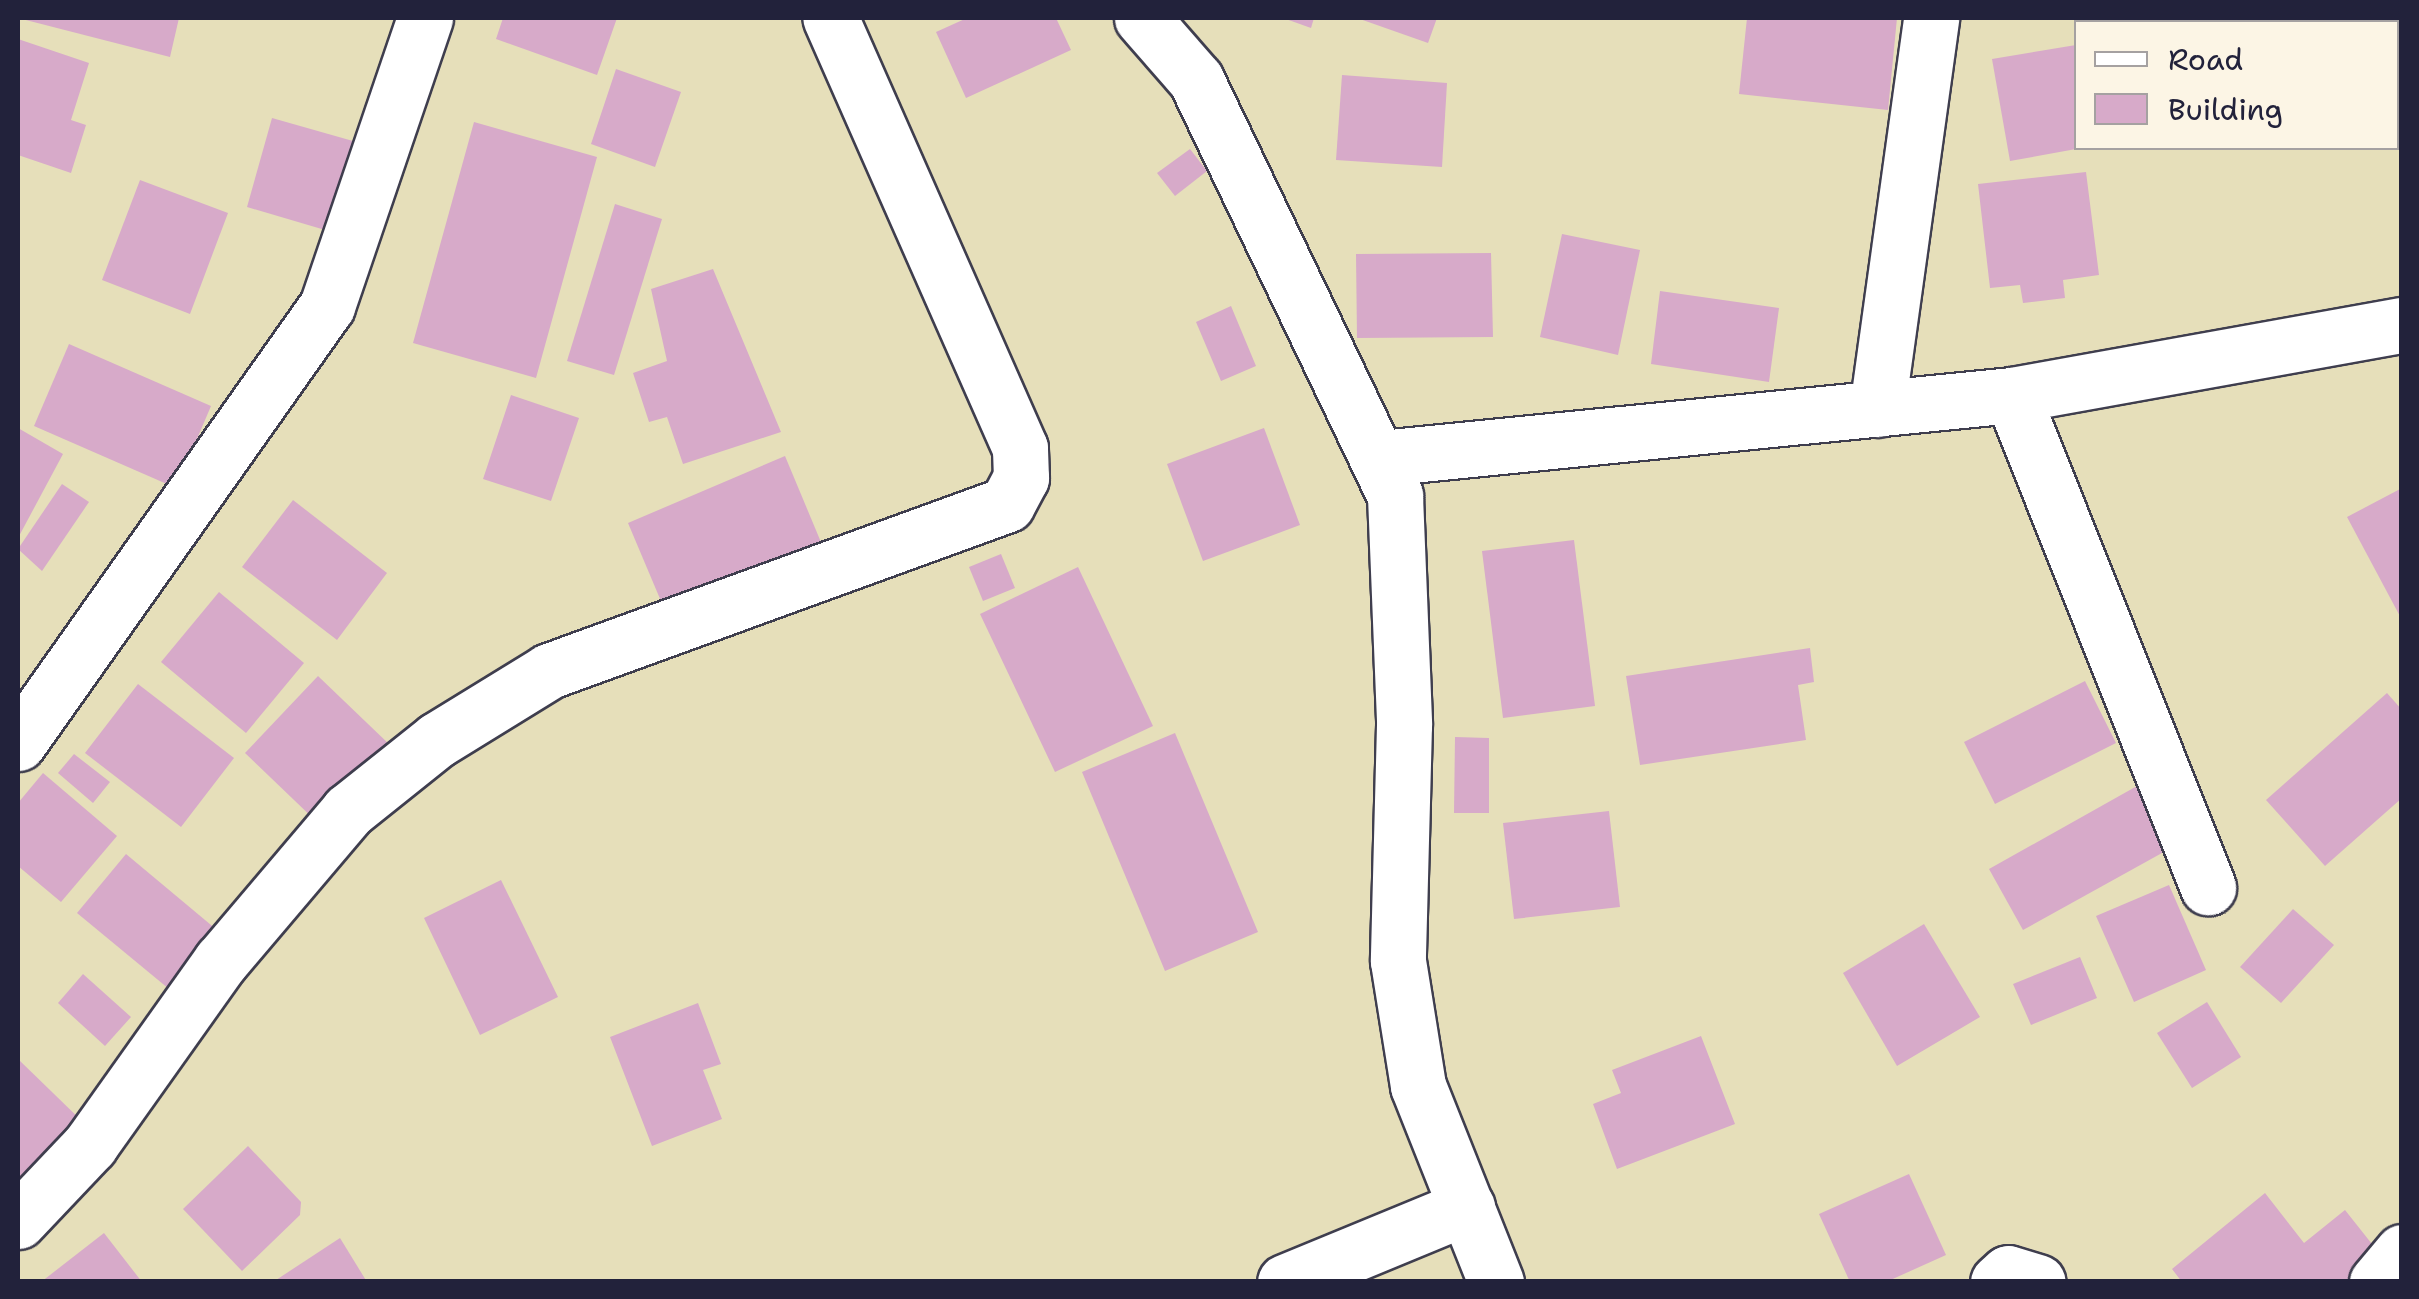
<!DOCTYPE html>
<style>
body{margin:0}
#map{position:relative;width:2419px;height:1299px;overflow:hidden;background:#e6dfba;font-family:"Shantell Sans",sans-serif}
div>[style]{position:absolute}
.building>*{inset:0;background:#d7aac9}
.roads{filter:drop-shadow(2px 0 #3f3e4e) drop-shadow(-2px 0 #3f3e4e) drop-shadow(0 2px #3f3e4e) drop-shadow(0 -2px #3f3e4e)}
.minor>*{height:55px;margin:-27.5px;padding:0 27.5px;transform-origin:27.5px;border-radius:27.5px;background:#fff}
span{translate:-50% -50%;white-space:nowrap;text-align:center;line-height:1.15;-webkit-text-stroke:8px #fcf5e5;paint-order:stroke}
.frame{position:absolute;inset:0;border:20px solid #22223b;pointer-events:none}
.legend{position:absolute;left:2074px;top:20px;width:325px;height:130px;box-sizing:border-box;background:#fcf5e5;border:2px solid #a5a1a1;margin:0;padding:12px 18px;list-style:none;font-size:30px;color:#22223b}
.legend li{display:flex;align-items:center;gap:20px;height:50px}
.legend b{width:50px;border:2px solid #a5a1a1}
</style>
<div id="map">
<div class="building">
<div style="clip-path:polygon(18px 18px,179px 18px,170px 57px)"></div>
<div style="clip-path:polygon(503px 18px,617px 18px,597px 75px,496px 39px)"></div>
<div style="clip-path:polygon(967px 18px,1056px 18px,1071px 50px,966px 98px,936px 32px)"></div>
<div style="clip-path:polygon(1283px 18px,1314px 18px,1311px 28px)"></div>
<div style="clip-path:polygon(1357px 18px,1437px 18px,1428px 43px)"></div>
<div style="clip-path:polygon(1747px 18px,1897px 18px,1888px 110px,1739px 94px)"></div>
<div style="clip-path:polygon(18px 39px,89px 63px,71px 120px,86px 125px,71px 173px,18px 155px)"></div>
<div style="clip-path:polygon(2076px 45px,2076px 149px,2010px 161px,1992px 59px)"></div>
<div style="clip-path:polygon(616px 69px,681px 92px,655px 167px,591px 144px)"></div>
<div style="clip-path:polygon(1342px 75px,1447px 83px,1442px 167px,1336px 160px)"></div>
<div style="clip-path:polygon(272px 118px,367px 145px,342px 235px,247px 207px)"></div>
<div style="clip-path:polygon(474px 122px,597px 157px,536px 378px,413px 343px)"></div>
<div style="clip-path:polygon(1190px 149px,1207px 171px,1175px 196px,1157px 173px)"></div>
<div style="clip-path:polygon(2086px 172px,2099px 275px,2063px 280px,2065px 298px,2023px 303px,2020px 285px,1990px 288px,1978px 184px)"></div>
<div style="clip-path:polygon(140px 180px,228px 213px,190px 314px,102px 280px)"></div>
<div style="clip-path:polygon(615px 204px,662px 219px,614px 375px,567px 361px)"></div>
<div style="clip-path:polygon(1562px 234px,1640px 250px,1618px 355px,1540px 337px)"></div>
<div style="clip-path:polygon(1491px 253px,1493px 337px,1357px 338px,1356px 254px)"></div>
<div style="clip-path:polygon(713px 269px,781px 432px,683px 464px,667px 417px,649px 422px,633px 373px,667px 361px,651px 289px)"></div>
<div style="clip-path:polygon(1660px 291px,1779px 308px,1769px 382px,1651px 364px)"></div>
<div style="clip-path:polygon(1231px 306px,1256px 366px,1221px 381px,1196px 322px)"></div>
<div style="clip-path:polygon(69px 344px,211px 406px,176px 488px,34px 426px)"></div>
<div style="clip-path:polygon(511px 395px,579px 418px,551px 501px,483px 479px)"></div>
<div style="clip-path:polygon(18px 428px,63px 454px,18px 538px)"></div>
<div style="clip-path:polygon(1264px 428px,1300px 525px,1203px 561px,1167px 464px)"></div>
<div style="clip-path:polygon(785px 456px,823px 547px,666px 613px,628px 523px)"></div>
<div style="clip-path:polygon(62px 484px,89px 502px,42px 571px,18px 549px)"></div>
<div style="clip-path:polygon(2402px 488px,2402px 620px,2347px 517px)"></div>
<div style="clip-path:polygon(293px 500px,387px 573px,337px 640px,242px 567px)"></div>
<div style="clip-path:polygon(1574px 540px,1595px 706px,1503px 718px,1482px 551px)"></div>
<div style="clip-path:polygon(1001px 554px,1015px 588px,983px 601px,969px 567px)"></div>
<div style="clip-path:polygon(1078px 567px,1153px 726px,1055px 772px,980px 614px)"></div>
<div style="clip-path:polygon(219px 592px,304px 663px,246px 733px,161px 662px)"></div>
<div style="clip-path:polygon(1810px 648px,1814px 682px,1798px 685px,1806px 740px,1640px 765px,1626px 676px)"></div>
<div style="clip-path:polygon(318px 676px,391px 746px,318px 823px,245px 753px)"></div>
<div style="clip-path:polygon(2085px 681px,2116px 743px,1995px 804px,1964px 742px)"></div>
<div style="clip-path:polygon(138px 684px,234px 758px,181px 827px,85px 753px)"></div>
<div style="clip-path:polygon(2387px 693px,2402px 710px,2402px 798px,2325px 866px,2266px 800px)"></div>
<div style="clip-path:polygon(1175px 733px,1258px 932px,1165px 971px,1082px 772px)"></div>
<div style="clip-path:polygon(1455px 737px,1489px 738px,1489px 813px,1454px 813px)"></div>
<div style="clip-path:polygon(74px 754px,110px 782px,93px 803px,58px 773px)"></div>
<div style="clip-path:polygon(43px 773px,117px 836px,61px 902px,18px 866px,18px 803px)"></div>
<div style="clip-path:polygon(2137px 786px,2171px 848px,2023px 930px,1989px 869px)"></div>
<div style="clip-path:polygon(1609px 811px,1620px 907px,1514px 919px,1503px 823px)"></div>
<div style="clip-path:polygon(126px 854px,217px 930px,169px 989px,77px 913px)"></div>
<div style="clip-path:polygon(501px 880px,558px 997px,480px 1035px,424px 918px)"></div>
<div style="clip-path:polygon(2169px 885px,2206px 970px,2134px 1002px,2096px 916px)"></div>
<div style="clip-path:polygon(2293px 909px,2334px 945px,2281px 1003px,2240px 967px)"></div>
<div style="clip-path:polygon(1924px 924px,1980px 1017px,1897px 1066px,1843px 973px)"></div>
<div style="clip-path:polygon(2080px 957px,2097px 998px,2031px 1025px,2013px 984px)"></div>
<div style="clip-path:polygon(83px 974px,131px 1017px,105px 1046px,58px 1003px)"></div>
<div style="clip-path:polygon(2207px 1002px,2241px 1057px,2192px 1088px,2157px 1033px)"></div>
<div style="clip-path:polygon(698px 1003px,721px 1064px,703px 1070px,722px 1119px,652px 1146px,610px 1037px)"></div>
<div style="clip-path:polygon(1701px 1036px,1735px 1124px,1617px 1169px,1593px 1104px,1621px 1093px,1612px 1070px)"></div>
<div style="clip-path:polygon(18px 1059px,87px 1126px,18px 1188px)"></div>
<div style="clip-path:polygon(248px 1146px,301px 1202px,300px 1215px,242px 1271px,183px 1209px)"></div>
<div style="clip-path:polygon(1909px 1174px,1946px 1255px,1886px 1282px,1850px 1282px,1819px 1214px)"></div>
<div style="clip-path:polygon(2265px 1193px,2304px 1243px,2345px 1210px,2387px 1263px,2365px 1282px,2182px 1282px,2172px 1269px)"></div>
<div style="clip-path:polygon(104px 1233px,142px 1282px,41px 1282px)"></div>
<div style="clip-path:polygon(340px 1238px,367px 1282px,273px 1282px)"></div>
</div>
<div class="roads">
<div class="minor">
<div style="left:1142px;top:18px;width:82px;rotate:48.9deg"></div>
<div style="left:1196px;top:80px;width:461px;rotate:64.4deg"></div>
<div style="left:1395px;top:496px;width:229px;rotate:87.7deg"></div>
<div style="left:1404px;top:725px;width:236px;rotate:91.5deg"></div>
<div style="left:1398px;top:961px;width:127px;rotate:80.9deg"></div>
<div style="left:1418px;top:1086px;width:211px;rotate:68.3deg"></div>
<div style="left:2012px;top:395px;width:530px;rotate:68.28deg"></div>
<div style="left:1877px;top:409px;width:395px;rotate:-82.1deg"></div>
<div style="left:1381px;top:458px;width:634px;rotate:-5.7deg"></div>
<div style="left:2012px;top:395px;width:396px;rotate:-10.2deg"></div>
<div style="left:18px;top:743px;width:535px;rotate:-54.74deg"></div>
<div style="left:327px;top:306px;width:304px;rotate:-71.2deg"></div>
<div style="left:18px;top:1221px;width:105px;rotate:-46.5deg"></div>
<div style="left:90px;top:1145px;width:226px;rotate:-54.6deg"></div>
<div style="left:221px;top:961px;width:197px;rotate:-49.7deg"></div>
<div style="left:348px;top:811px;width:114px;rotate:-38.6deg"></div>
<div style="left:437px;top:740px;width:132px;rotate:-31.6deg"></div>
<div style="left:549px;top:671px;width:487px;rotate:-20deg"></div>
<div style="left:1007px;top:504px;width:30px;rotate:-62deg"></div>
<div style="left:1021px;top:478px;width:30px;rotate:-92deg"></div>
<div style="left:1020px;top:448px;width:470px;rotate:-113.8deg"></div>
<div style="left:1285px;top:1282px;width:197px;rotate:-22.4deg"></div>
<div style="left:1998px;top:1282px;width:13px;rotate:-42deg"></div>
<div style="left:2008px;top:1273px;width:31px;rotate:17deg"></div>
<div style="left:2377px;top:1282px;width:39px;rotate:-50deg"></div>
</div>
</div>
<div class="frame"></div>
<ul class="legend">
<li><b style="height:12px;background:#fff"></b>Road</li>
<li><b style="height:28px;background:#d7aac9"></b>Building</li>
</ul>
</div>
